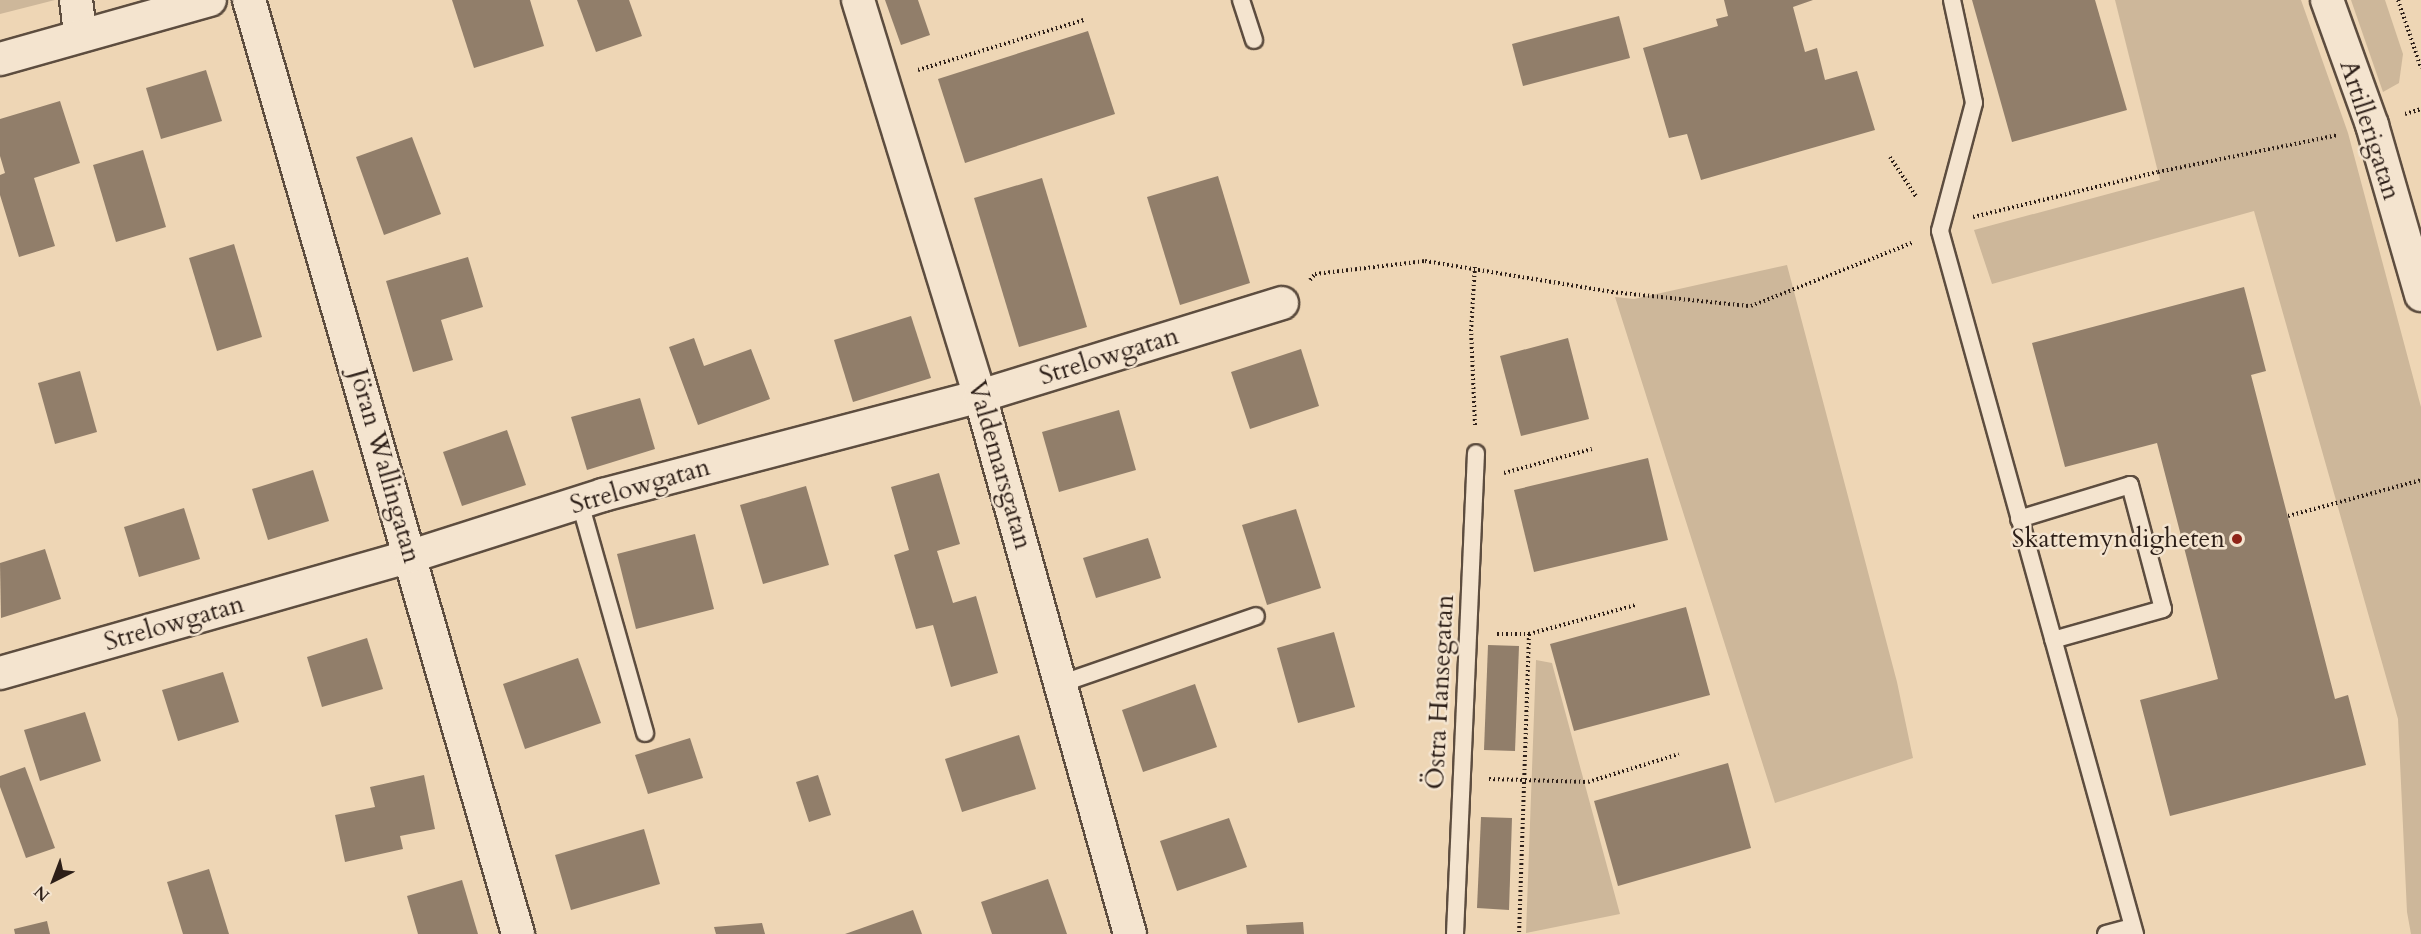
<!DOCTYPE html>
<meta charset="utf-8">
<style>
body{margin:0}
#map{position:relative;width:2421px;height:934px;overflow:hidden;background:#eed6b5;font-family:Cardo,serif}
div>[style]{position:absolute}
.green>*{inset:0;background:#cdb79a}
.building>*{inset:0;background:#917e6a}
.path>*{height:4px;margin-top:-2px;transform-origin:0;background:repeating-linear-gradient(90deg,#2d1f18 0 1.5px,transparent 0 4.5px)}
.roads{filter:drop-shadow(2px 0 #5d4d3f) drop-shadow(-2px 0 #5d4d3f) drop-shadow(0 2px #5d4d3f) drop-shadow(0 -2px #5d4d3f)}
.lane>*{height:16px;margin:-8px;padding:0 8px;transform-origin:8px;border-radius:8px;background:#f4e4cf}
.street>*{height:32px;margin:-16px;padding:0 16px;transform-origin:16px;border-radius:16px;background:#f4e4cf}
.dots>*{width:16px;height:16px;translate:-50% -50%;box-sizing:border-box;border:3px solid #f4e4cf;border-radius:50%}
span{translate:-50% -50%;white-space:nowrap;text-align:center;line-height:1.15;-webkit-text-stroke:5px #f4e4cf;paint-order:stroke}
.street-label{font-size:26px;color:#2d1f18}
.poi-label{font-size:26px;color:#2d1f18}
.right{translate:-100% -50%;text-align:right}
.north{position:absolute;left:24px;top:850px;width:60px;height:60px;-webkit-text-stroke:4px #f4e4cf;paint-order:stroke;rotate:222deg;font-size:16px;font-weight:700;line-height:24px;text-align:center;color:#2d1f18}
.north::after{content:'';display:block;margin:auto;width:21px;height:27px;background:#2d1f18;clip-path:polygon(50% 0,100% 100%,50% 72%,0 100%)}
</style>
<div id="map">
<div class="green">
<div style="clip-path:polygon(0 0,55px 0,0 14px)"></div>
<div style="clip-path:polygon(2115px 0,2301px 0,2348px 133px,2421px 407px,2421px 934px,2411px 934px,2407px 912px,2398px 719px,2254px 211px,1992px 284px,1974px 230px,2160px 180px)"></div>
<div style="clip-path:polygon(2351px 0,2385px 0,2403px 54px,2399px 83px,2383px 92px)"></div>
<div style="clip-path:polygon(1787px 265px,1897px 682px,1913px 758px,1775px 803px,1615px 297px,1634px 299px)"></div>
<div style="clip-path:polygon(1536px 660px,1552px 663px,1553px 667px,1620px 914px,1526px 933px)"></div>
</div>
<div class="building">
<div style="clip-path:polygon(452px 0,530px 0,544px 46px,474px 68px)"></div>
<div style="clip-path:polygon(577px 0,629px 0,642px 36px,596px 52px)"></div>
<div style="clip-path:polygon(885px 0,918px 0,930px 35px,901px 45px)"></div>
<div style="clip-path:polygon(1724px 0,1813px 0,1793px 7px,1805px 52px,1817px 48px,1825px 80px,1857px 71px,1875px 130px,1701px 180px,1687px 134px,1669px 138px,1643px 48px,1718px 26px,1716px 19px,1728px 16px)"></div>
<div style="clip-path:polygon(1972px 0,2095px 0,2127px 110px,2012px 142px)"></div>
<div style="clip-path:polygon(1619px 16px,1630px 58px,1523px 86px,1512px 44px)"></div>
<div style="clip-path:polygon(1088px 31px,1115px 114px,965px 163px,938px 79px)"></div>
<div style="clip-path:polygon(206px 70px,222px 121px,161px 139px,146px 88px)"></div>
<div style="clip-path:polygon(60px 101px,80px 163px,34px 178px,55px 246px,19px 257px,0 195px,0 175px,5px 173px,0 156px,0 119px)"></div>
<div style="clip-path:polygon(412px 137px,441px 214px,384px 235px,356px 157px)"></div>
<div style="clip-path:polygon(143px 150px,166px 227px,116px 242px,93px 165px)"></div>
<div style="clip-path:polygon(1218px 176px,1250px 283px,1180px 305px,1147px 197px)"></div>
<div style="clip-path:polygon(1042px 178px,1087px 327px,1019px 347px,974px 198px)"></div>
<div style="clip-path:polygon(234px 244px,262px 337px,217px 351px,189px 258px)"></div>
<div style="clip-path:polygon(468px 257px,483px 307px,441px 320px,453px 360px,413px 372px,386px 281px)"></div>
<div style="clip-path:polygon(2244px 287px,2266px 371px,2251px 375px,2335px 699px,2348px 695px,2366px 765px,2170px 816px,2140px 700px,2218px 679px,2157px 443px,2065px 467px,2032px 343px)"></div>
<div style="clip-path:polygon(911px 316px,931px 378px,853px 402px,834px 340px)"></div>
<div style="clip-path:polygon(694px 338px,704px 366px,751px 349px,770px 399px,698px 425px,669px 347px)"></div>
<div style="clip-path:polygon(1568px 338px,1589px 419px,1521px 436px,1500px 356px)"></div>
<div style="clip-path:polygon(1301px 349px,1319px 406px,1250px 429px,1231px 372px)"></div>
<div style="clip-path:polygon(80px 371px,97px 432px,55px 444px,38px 383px)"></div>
<div style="clip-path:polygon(640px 398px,655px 449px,587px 470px,571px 417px)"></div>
<div style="clip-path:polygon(1119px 410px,1136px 470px,1059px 492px,1042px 432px)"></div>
<div style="clip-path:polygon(507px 430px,526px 485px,462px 506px,443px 452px)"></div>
<div style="clip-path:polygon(1648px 458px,1668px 540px,1534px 572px,1514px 490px)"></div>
<div style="clip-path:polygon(313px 470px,329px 521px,268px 540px,252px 489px)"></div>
<div style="clip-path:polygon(939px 473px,960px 544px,937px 551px,953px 603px,976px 596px,998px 673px,951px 687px,933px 625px,916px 629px,894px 555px,909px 550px,891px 487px)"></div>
<div style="clip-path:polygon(806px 486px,829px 565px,763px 584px,740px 505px)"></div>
<div style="clip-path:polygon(184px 508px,200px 559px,139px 577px,124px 527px)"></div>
<div style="clip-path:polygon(1296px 509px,1321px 588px,1267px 605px,1242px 525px)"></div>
<div style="clip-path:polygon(695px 534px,714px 609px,636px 629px,617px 554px)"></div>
<div style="clip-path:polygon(1148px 538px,1161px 578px,1096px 598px,1083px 558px)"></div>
<div style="clip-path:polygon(45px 549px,61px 599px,1px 618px,0 563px)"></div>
<div style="clip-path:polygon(1686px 607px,1710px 695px,1574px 731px,1550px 644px)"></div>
<div style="clip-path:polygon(1334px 632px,1355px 707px,1298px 723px,1277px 648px)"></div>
<div style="clip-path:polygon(367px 638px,383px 689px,322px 707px,307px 657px)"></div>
<div style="clip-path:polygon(1488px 645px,1519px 646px,1515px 751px,1484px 750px)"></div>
<div style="clip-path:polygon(578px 658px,601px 723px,525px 749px,503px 684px)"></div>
<div style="clip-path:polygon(223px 672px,239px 722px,178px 741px,162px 690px)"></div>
<div style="clip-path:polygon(1195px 684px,1217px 747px,1143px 772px,1122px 710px)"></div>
<div style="clip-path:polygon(85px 712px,101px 761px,40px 781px,24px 730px)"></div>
<div style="clip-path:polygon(1019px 735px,1036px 789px,962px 812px,945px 759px)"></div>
<div style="clip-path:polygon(690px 738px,703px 778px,648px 794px,635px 755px)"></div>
<div style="clip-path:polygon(1728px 763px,1751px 848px,1618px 886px,1594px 801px)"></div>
<div style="clip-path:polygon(25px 767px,55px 848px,26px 858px,0 787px,0 776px)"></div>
<div style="clip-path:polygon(424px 775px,435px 829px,400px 836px,403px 849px,345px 862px,335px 815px,375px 807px,370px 787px)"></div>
<div style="clip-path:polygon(818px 775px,831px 815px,809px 822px,796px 782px)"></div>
<div style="clip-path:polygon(1481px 817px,1512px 818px,1509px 910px,1477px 908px)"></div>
<div style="clip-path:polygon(1229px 818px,1247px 867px,1177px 891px,1160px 841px)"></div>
<div style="clip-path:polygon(644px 829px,660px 884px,571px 910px,555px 855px)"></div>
<div style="clip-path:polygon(209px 869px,229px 934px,183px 934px,167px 882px)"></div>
<div style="clip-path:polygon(1048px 879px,1067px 934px,992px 934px,981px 902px)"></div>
<div style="clip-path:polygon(462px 880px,478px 934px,418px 934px,407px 896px)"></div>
<div style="clip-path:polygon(913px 910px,922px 934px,845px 934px)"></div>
<div style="clip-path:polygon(47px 921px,50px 934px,15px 934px,14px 929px)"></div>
<div style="clip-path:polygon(1303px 922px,1304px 934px,1247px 934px,1246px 925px)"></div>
<div style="clip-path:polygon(762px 923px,765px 934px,716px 934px,714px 927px)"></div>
</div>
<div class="path">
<div style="left:2398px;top:0;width:72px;rotate:71.3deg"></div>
<div style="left:918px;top:70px;width:173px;rotate:-16.8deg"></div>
<div style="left:2405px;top:114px;width:17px;rotate:-17deg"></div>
<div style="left:1890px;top:157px;width:49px;rotate:56.6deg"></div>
<div style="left:1973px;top:217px;width:190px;rotate:-13.7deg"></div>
<div style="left:2158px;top:172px;width:184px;rotate:-11.6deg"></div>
<div style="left:1310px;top:280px;width:8px;rotate:-50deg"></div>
<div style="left:1315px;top:274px;width:111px;rotate:-6.7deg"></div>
<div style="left:1425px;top:261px;width:190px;rotate:9.4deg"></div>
<div style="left:1612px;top:292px;width:140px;rotate:5.8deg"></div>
<div style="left:1751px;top:306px;width:175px;rotate:-21.4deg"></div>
<div style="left:1475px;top:425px;width:94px;rotate:-92.4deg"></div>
<div style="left:1471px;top:331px;width:65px;rotate:-86.5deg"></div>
<div style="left:1504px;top:473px;width:91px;rotate:-15.3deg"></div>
<div style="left:2288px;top:516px;width:138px;rotate:-15.1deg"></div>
<div style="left:1497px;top:634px;width:32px"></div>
<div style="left:1529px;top:634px;width:300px;rotate:91.9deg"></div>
<div style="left:1529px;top:634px;width:111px;rotate:-15.2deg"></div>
<div style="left:1489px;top:779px;width:99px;rotate:1.7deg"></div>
<div style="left:1588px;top:782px;width:95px;rotate:-17.1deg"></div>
</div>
<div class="roads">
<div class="lane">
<div style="left:1241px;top:0;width:42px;rotate:72deg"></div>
<div style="left:1952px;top:0;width:105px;rotate:77.9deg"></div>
<div style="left:1974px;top:103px;width:132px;rotate:104.9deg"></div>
<div style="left:1940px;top:231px;width:730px;rotate:74.5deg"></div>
<div style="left:580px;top:503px;width:239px;rotate:74.2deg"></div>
<div style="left:2019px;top:519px;width:116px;rotate:-17deg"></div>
<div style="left:2130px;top:485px;width:128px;rotate:75.1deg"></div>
<div style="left:2163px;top:609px;width:114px;rotate:164.3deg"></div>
<div style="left:1063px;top:683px;width:204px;rotate:-19.1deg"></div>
<div style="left:1455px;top:934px;width:481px;rotate:-87.5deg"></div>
<div style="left:2106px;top:934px;width:27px;rotate:-15deg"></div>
</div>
<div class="street">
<div style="left:76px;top:0;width:35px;rotate:83deg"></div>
<div style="left:249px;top:0;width:972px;rotate:73.93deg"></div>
<div style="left:858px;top:0;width:414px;rotate:72.9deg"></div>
<div style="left:980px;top:396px;width:559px;rotate:74.42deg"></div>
<div style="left:2327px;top:0;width:133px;rotate:70.2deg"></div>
<div style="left:2372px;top:125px;width:177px;rotate:73.9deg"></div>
<div style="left:0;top:59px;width:218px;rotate:-15.7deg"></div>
<div style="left:0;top:673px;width:428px;rotate:-15.9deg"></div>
<div style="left:412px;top:556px;width:201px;rotate:-17.7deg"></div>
<div style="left:603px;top:495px;width:390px;rotate:-14.7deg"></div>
<div style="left:980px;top:396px;width:316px;rotate:-17.1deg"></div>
</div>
</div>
<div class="dots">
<div style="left:2237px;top:539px;background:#8f2418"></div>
</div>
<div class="street-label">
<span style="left:2370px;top:130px;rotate:72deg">Artillerigatan</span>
<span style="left:1109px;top:356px;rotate:-17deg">Strelowgatan</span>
<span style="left:1000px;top:465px;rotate:74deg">Valdemarsgatan</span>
<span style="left:385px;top:466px;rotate:74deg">Jöran Wallingatan</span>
<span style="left:640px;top:486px;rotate:-16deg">Strelowgatan</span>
<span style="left:174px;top:623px;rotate:-16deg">Strelowgatan</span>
<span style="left:1440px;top:692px;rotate:-87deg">Östra Hansegatan</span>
</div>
<div class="poi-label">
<span class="right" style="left:2225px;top:539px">Skattemyndigheten</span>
</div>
<div class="north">N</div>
</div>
